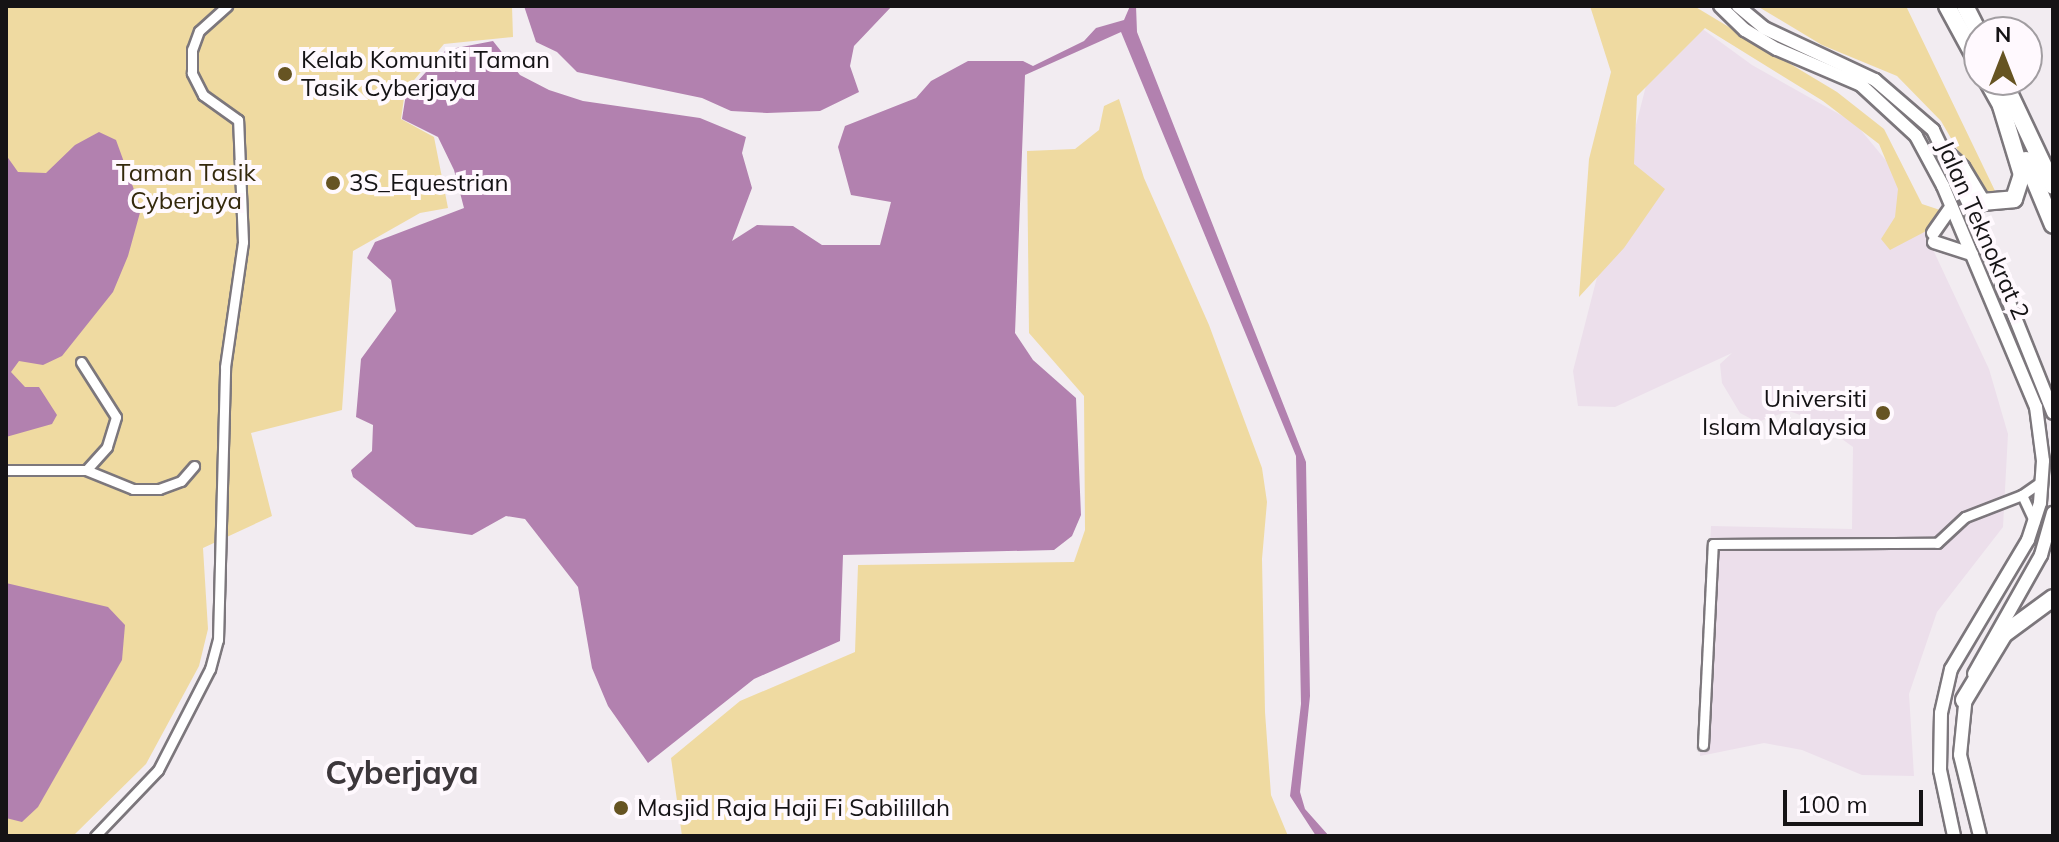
<!DOCTYPE html>
<style>
body{margin:0}
#map{position:relative;width:2059px;height:842px;overflow:hidden;background:#f2ecf1;font-family:Mulish,sans-serif}
div>[style]{position:absolute}
.built>*{inset:0;background:#ecdfeb}
.green>*{inset:0;background:#efdaa1}
.water>*{inset:0;background:#b281af}
.roads{filter:drop-shadow(2px 0 #7c777c) drop-shadow(-2px 0 #7c777c) drop-shadow(0 2px #7c777c) drop-shadow(0 -2px #7c777c)}
.street>*{height:9px;margin:-4.5px;padding:0 4.5px;transform-origin:4.5px;border-radius:4.5px;background:#fff}
.secondary>*{height:12px;margin:-6px;padding:0 6px;transform-origin:6px;border-radius:6px;background:#fff}
.highway>*{height:16px;margin:-8px;padding:0 8px;transform-origin:8px;border-radius:8px;background:#fff}
.dots>*{width:22px;height:22px;translate:-50% -50%;box-sizing:border-box;border:4px solid #fff9fe;border-radius:50%}
span{translate:-50% -50%;white-space:nowrap;text-align:center;line-height:1.15;-webkit-text-stroke:8px #fff9fe;paint-order:stroke}
.poi-label{font-size:24px;color:#151315}
.left{translate:0 -50%;text-align:left}
.right{translate:-100% -50%;text-align:right}
.park-label{font-size:24px;color:#34290c}
.street-label{font-size:24px;color:#151315}
.district-label{font-size:32px;color:#3c373b;font-weight:700}
.frame{position:absolute;inset:0;border:8px solid #151315;pointer-events:none}
.north{position:absolute;left:1963px;top:16px;width:80px;height:80px;box-sizing:border-box;background:#fff9fe;border:2px solid #a19da1;border-radius:50%;rotate:0deg;font-size:22px;font-weight:700;line-height:32px;text-align:center;color:#151315}
.north::after{content:'';display:block;margin:auto;width:28px;height:36px;background:#665422;clip-path:polygon(50% 0,100% 100%,50% 72%,0 100%)}
.scale{position:absolute;left:1783px;top:790px;width:140px;height:36px;box-sizing:border-box;border:4px solid #151315;border-top:0;padding-left:10px;font-size:24px;line-height:28px;white-space:nowrap;color:#151315;-webkit-text-stroke:6px #fff9fe;paint-order:stroke}
</style>
<div id="map">
<div class="built">
<div style="clip-path:polygon(1693px 22px,1752px 65px,1855px 123px,1898px 175px,1989px 369px,2008px 434px,2003px 527px,1937px 612px,1909px 694px,1914px 776px,1862px 775px,1802px 750px,1764px 743px,1700px 756px,1711px 526px,1852px 529px,1853px 447px,1817px 421px,1789px 411px,1757px 422px,1740px 413px,1722px 383px,1720px 364px,1732px 353px,1615px 407px,1578px 406px,1573px 371px,1648px 78px)"></div>
</div>
<div class="green">
<div style="clip-path:polygon(6px 6px,512px 6px,513px 37px,444px 44px,405px 91px,401px 119px,434px 137px,448px 208px,420px 213px,353px 251px,342px 410px,251px 433px,272px 516px,203px 548px,208px 629px,199px 666px,146px 764px,73px 836px,6px 836px)"></div>
<div style="clip-path:polygon(1590px 6px,1694px 6px,1837px 92px,1884px 129px,1922px 204px,1940px 210px,1932px 228px,1890px 250px,1881px 239px,1895px 217px,1898px 189px,1879px 144px,1823px 101px,1705px 28px,1637px 96px,1634px 164px,1665px 189px,1624px 248px,1579px 297px,1589px 159px,1611px 72px)"></div>
<div style="clip-path:polygon(1757px 6px,1906px 6px,1997px 195px,1981px 190px,1941px 121px,1897px 76px,1822px 45px)"></div>
<div style="clip-path:polygon(1119px 99px,1144px 178px,1209px 325px,1262px 468px,1267px 502px,1262px 559px,1265px 712px,1271px 795px,1288px 836px,682px 836px,671px 758px,740px 701px,855px 652px,858px 565px,1074px 562px,1085px 530px,1084px 396px,1029px 333px,1027px 151px,1075px 149px,1099px 130px,1104px 106px)"></div>
</div>
<div class="water">
<div style="clip-path:polygon(524px 6px,892px 6px,854px 46px,850px 66px,859px 92px,820px 111px,767px 113px,731px 111px,702px 98px,577px 72px,557px 52px,536px 42px)"></div>
<div style="clip-path:polygon(1130px 6px,1136px 6px,1137px 32px,1306px 462px,1310px 696px,1300px 792px,1305px 809px,1329px 836px,1316px 836px,1290px 796px,1301px 704px,1296px 456px,1121px 32px,1025px 75px,1015px 333px,1033px 360px,1076px 398px,1081px 515px,1072px 536px,1054px 550px,843px 555px,840px 641px,754px 679px,648px 763px,608px 706px,592px 668px,578px 587px,525px 519px,506px 516px,472px 535px,416px 527px,353px 477px,351px 470px,372px 451px,373px 425px,356px 417px,361px 359px,396px 311px,391px 280px,367px 258px,375px 242px,464px 208px,454px 170px,438px 137px,402px 119px,406px 94px,446px 50px,493px 41px,520px 75px,549px 90px,583px 101px,700px 118px,746px 137px,742px 153px,752px 188px,732px 241px,757px 225px,793px 226px,822px 245px,880px 245px,891px 202px,851px 195px,838px 147px,845px 126px,916px 98px,931px 81px,968px 61px,1023px 61px,1033px 66px,1084px 41px,1096px 28px,1124px 20px)"></div>
<div style="clip-path:polygon(99px 132px,116px 140px,141px 209px,128px 256px,113px 292px,62px 356px,43px 365px,19px 361px,11px 372px,25px 387px,39px 387px,57px 415px,52px 424px,6px 437px,6px 155px,18px 172px,46px 173px,75px 145px)"></div>
<div style="clip-path:polygon(6px 583px,108px 607px,125px 625px,122px 660px,38px 807px,22px 822px,6px 818px)"></div>
</div>
<div class="roads">
<div class="street">
<div style="left:81px;top:362px;width:65px;rotate:57.5deg"></div>
<div style="left:116px;top:417px;width:31px;rotate:107deg"></div>
<div style="left:107px;top:447px;width:31px;rotate:132deg"></div>
<div style="left:6px;top:470px;width:80px"></div>
<div style="left:86px;top:470px;width:51px;rotate:22deg"></div>
<div style="left:133px;top:489px;width:26px"></div>
<div style="left:159px;top:489px;width:23px;rotate:-20deg"></div>
<div style="left:181px;top:481px;width:20px;rotate:-49deg"></div>
<div style="left:2022px;top:495px;width:29px;rotate:65deg"></div>
<div style="left:1703px;top:745px;width:201px;rotate:-87.2deg"></div>
<div style="left:1713px;top:544px;width:224px;rotate:-0.3deg"></div>
<div style="left:1937px;top:543px;width:38px;rotate:-43deg"></div>
<div style="left:1965px;top:517px;width:61px;rotate:-21.1deg"></div>
<div style="left:2022px;top:495px;width:24px;rotate:-35deg"></div>
<div style="left:95px;top:836px;width:91px;rotate:-46.3deg"></div>
<div style="left:158px;top:770px;width:114px;rotate:-62.8deg"></div>
<div style="left:210px;top:669px;width:30px;rotate:-75deg"></div>
<div style="left:218px;top:640px;width:273px;rotate:-88.5deg"></div>
<div style="left:225px;top:367px;width:126px;rotate:-81.8deg"></div>
<div style="left:243px;top:242px;width:122px;rotate:-92.3deg"></div>
<div style="left:238px;top:120px;width:43px;rotate:-144.5deg"></div>
<div style="left:203px;top:95px;width:25px;rotate:-117deg"></div>
<div style="left:192px;top:73px;width:23px;rotate:-90deg"></div>
<div style="left:192px;top:50px;width:20px;rotate:-70deg"></div>
<div style="left:199px;top:31px;width:38px;rotate:-42deg"></div>
</div>
<div class="secondary">
<div style="left:1720px;top:6px;width:35px;rotate:44deg"></div>
<div style="left:1745px;top:30px;width:37px;rotate:31deg"></div>
<div style="left:1777px;top:49px;width:91px;rotate:23.2deg"></div>
<div style="left:1861px;top:85px;width:75px;rotate:42.8deg"></div>
<div style="left:1916px;top:136px;width:57px;rotate:61.6deg"></div>
<div style="left:1943px;top:186px;width:240px;rotate:67.2deg"></div>
<div style="left:2036px;top:407px;width:54px;rotate:82.6deg"></div>
<div style="left:2043px;top:461px;width:42px;rotate:94.1deg"></div>
<div style="left:2040px;top:503px;width:39px;rotate:108deg"></div>
<div style="left:2028px;top:540px;width:150px;rotate:120.8deg"></div>
<div style="left:1951px;top:669px;width:45px;rotate:102.8deg"></div>
<div style="left:1941px;top:713px;width:57px;rotate:91deg"></div>
<div style="left:1940px;top:770px;width:67px;rotate:78deg"></div>
<div style="left:1738px;top:6px;width:34px;rotate:40deg"></div>
<div style="left:1764px;top:28px;width:123px;rotate:25.1deg"></div>
<div style="left:1875px;top:80px;width:77px;rotate:40.8deg"></div>
<div style="left:1933px;top:130px;width:94px;rotate:64.2deg"></div>
<div style="left:1974px;top:215px;width:213px;rotate:68.2deg"></div>
<div style="left:1933px;top:233px;width:32px;rotate:-55deg"></div>
<div style="left:1934px;top:242px;width:40px;rotate:18deg"></div>
<div style="left:1974px;top:674px;width:137px;rotate:-60.6deg"></div>
<div style="left:2041px;top:555px;width:44px;rotate:-74.1deg"></div>
<div style="left:1966px;top:695px;width:60px;rotate:95.7deg"></div>
<div style="left:1960px;top:755px;width:83px;rotate:76.1deg"></div>
</div>
<div class="highway">
<div style="left:1947px;top:6px;width:67px;rotate:61.5deg"></div>
<div style="left:1965px;top:6px;width:30px;rotate:63deg"></div>
<div style="left:1987px;top:80px;width:38px;rotate:61deg"></div>
<div style="left:2003px;top:80px;width:117px;rotate:64.7deg"></div>
<div style="left:1945px;top:153px;width:23px;rotate:43deg"></div>
<div style="left:1962px;top:169px;width:39px;rotate:59deg"></div>
<div style="left:1982px;top:202px;width:32px;rotate:-5deg"></div>
<div style="left:2014px;top:199px;width:25px;rotate:-72deg"></div>
<div style="left:2022px;top:175px;width:72px;rotate:-106.9deg"></div>
<div style="left:2026px;top:160px;width:70px;rotate:67.4deg"></div>
<div style="left:1964px;top:700px;width:77px;rotate:-58.8deg"></div>
<div style="left:2004px;top:634px;width:61px;rotate:-36.3deg"></div>
</div>
</div>
<div class="dots">
<div style="left:285px;top:74px;background:#665422"></div>
<div style="left:333px;top:183px;background:#665422"></div>
<div style="left:1883px;top:413px;background:#665422"></div>
<div style="left:621px;top:808px;background:#665422"></div>
</div>
<div class="poi-label">
<span class="left" style="left:301px;top:74px">Kelab Komuniti Taman<br>Tasik Cyberjaya</span>
<span class="left" style="left:349px;top:183px">3S_Equestrian</span>
<span class="right" style="left:1867px;top:413px">Universiti<br>Islam Malaysia</span>
<span class="left" style="left:637px;top:808px">Masjid Raja Haji Fi Sabilillah</span>
</div>
<div class="park-label">
<span style="left:186px;top:187px">Taman Tasik<br>Cyberjaya</span>
</div>
<div class="street-label">
<span style="left:1983px;top:230px;rotate:66deg">Jalan Teknokrat 2</span>
</div>
<div class="district-label">
<span style="left:402px;top:772px">Cyberjaya</span>
</div>
<div class="frame"></div>
<div class="north">N</div>
<div class="scale">100 m</div>
</div>
